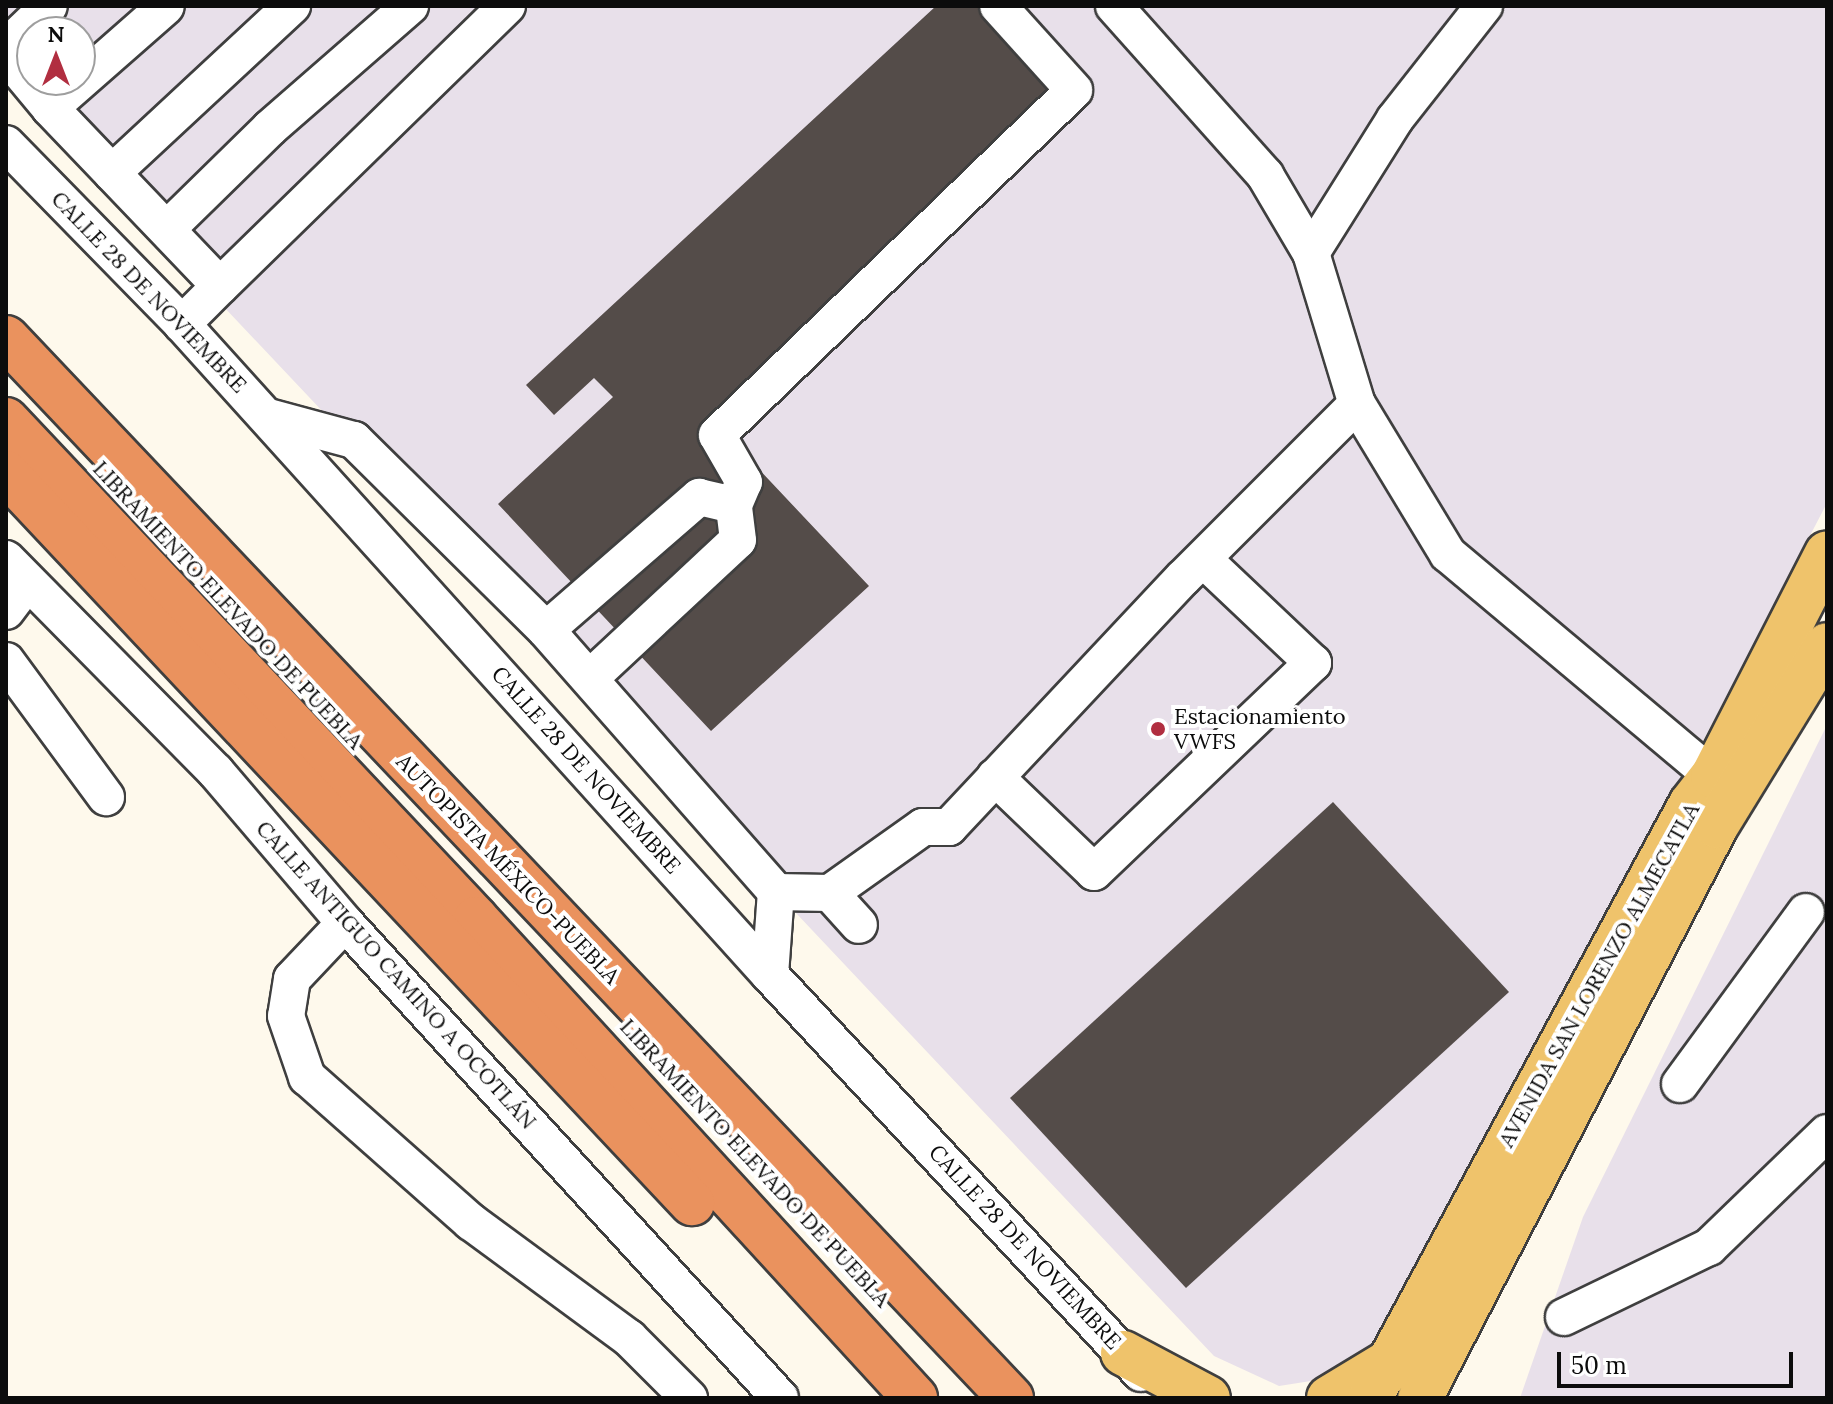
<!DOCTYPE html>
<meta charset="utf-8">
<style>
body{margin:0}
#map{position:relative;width:1833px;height:1404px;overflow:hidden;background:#fef9ec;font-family:Lora,serif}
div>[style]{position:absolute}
.industrial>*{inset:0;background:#e8e0ea}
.building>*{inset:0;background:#544c49}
.roads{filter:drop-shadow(2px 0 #3f3f3f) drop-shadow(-2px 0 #3f3f3f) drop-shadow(0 2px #3f3f3f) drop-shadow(0 -2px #3f3f3f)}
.minor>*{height:36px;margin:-18px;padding:0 18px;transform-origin:18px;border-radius:18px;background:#fff}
.major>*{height:44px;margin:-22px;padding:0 22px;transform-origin:22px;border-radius:22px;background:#efc36b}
.highway>*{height:44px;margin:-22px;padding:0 22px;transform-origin:22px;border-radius:22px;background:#ea925e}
.dots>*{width:22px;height:22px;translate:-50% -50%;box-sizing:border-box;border:4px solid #fff;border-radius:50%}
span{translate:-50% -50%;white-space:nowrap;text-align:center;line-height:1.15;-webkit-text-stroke:8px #fff;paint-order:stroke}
.street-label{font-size:22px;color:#0c0c0c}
.poi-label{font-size:22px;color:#0c0c0c}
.left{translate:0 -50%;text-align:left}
.frame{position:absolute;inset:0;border:8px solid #0c0c0c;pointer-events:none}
.north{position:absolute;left:16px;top:16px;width:80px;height:80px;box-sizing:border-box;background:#fff;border:2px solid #9e9e9e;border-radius:50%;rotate:0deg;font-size:22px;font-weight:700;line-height:32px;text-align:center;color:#0c0c0c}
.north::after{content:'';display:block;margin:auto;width:28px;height:36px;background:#b12e40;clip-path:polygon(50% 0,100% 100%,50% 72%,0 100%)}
.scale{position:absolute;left:1557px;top:1352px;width:236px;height:36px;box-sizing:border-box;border:4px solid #0c0c0c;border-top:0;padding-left:10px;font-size:24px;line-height:28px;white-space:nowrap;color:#0c0c0c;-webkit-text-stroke:6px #fff;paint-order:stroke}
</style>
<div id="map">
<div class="industrial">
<div style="clip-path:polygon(evenodd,6px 6px,1827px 6px,1827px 503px,1641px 860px,1373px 1348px,1349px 1375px,1279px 1386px,1214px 1356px,6px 76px,6px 6px,32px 32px,80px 32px,80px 80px,32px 80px,32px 32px)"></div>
<div style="clip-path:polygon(1827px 725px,1827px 1398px,1520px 1398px,1583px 1217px)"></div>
</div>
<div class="building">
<div style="clip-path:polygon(936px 6px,991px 6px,1067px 90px,719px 427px,869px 586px,711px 731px,498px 504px,613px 397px,594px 378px,554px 415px,526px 385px)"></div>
<div style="clip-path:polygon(1333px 802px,1509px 992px,1186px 1288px,1010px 1098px)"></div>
</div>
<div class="roads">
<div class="minor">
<div style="left:1114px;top:6px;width:227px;rotate:48.2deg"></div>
<div style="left:1265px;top:175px;width:91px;rotate:59.5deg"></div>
<div style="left:1311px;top:253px;width:158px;rotate:73.1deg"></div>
<div style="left:1357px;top:404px;width:175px;rotate:58.8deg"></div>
<div style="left:1448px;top:554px;width:372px;rotate:40deg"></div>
<div style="left:6px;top:47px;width:59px;rotate:-43.6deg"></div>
<div style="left:6px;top:55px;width:69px;rotate:50.3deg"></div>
<div style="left:50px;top:108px;width:246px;rotate:46.3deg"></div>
<div style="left:220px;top:286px;width:54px;rotate:135deg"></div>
<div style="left:50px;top:108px;width:154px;rotate:-41.3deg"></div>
<div style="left:6px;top:144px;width:252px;rotate:45.6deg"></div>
<div style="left:182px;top:324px;width:877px;rotate:47.91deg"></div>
<div style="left:770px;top:975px;width:544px;rotate:47.01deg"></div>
<div style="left:112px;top:173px;width:246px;rotate:-42.9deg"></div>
<div style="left:167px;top:229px;width:144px;rotate:-44.4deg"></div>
<div style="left:270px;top:128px;width:186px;rotate:-41.1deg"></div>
<div style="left:1311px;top:253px;width:158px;rotate:-57.9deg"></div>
<div style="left:1395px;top:119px;width:144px;rotate:-51.8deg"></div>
<div style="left:220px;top:286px;width:401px;rotate:-44.3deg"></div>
<div style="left:268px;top:417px;width:89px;rotate:15deg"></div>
<div style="left:354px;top:440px;width:270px;rotate:44.7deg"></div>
<div style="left:546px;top:630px;width:349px;rotate:48.7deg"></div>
<div style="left:776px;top:892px;width:54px;rotate:1.1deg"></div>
<div style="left:830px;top:893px;width:114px;rotate:-35.4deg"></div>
<div style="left:923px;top:827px;width:26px"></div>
<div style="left:949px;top:827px;width:342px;rotate:-46.8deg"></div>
<div style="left:1183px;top:578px;width:246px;rotate:-45deg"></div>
<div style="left:6px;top:559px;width:299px;rotate:45.4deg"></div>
<div style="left:216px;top:772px;width:199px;rotate:49.5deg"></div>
<div style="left:345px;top:923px;width:644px;rotate:47.52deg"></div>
<div style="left:6px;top:611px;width:36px;rotate:-53deg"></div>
<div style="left:546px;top:630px;width:203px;rotate:-41deg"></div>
<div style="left:699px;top:497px;width:36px;rotate:13deg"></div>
<div style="left:6px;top:661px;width:169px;rotate:53.7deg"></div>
<div style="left:590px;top:678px;width:202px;rotate:-43deg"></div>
<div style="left:738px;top:540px;width:35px;rotate:-97deg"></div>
<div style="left:734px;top:505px;width:25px;rotate:-67deg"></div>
<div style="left:744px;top:482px;width:54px;rotate:-119.9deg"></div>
<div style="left:717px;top:435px;width:496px;rotate:-44deg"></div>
<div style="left:1074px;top:90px;width:113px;rotate:-132.1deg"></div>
<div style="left:995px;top:777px;width:137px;rotate:43.8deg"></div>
<div style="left:1094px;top:872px;width:303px;rotate:-43.7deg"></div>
<div style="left:1313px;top:663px;width:151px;rotate:-136.6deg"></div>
<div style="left:830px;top:893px;width:43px;rotate:47.8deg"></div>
<div style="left:345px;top:923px;width:77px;rotate:133.4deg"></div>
<div style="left:292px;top:979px;width:37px;rotate:99deg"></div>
<div style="left:286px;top:1016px;width:65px;rotate:71deg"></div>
<div style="left:307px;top:1077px;width:219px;rotate:41.5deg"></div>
<div style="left:471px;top:1222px;width:196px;rotate:36.3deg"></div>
<div style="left:629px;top:1338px;width:85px;rotate:45deg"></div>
<div style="left:770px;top:975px;width:83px;rotate:-85.9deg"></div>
<div style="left:1680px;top:1084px;width:213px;rotate:-53.8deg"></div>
<div style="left:1564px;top:1317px;width:161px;rotate:-25.8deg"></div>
<div style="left:1709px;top:1247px;width:164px;rotate:-44deg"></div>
</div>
<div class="major">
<div style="left:1123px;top:1353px;width:96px;rotate:27.9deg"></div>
<div style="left:1329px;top:1398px;width:71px;rotate:-31.2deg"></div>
<div style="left:1370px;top:1398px;width:675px;rotate:-61.61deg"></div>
<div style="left:1691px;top:804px;width:36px;rotate:-52deg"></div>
<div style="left:1713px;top:776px;width:250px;rotate:-62.9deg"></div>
<div style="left:1420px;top:1398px;width:644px;rotate:-62.64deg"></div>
<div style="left:1716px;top:826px;width:212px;rotate:-58.5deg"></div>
</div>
<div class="highway">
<div style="left:6px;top:338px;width:1461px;rotate:46.53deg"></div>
<div style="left:6px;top:420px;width:685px;rotate:46.71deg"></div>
<div style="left:476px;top:919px;width:650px;rotate:47.49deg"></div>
<div style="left:6px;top:473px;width:1002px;rotate:46.78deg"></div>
</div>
</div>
<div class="dots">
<div style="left:1158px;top:729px;background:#b12e40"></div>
</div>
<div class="street-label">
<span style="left:149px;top:292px;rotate:46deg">CALLE 28 DE NOVIEMBRE</span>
<span style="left:228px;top:605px;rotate:47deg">LIBRAMIENTO ELEVADO DE PUEBLA</span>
<span style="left:586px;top:770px;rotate:48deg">CALLE 28 DE NOVIEMBRE</span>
<span style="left:508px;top:869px;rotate:46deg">AUTOPISTA MÉXICO-PUEBLA</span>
<span style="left:396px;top:975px;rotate:48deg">CALLE ANTIGUO CAMINO A OCOTLÁN</span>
<span style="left:1599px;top:975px;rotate:-61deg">AVENIDA SAN LORENZO ALMECATLA</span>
<span style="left:755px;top:1163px;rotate:47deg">LIBRAMIENTO ELEVADO DE PUEBLA</span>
<span style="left:1025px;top:1247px;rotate:47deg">CALLE 28 DE NOVIEMBRE</span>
</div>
<div class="poi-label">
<span class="left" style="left:1174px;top:729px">Estacionamiento<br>VWFS</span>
</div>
<div class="frame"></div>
<div class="north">N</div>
<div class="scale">50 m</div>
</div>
